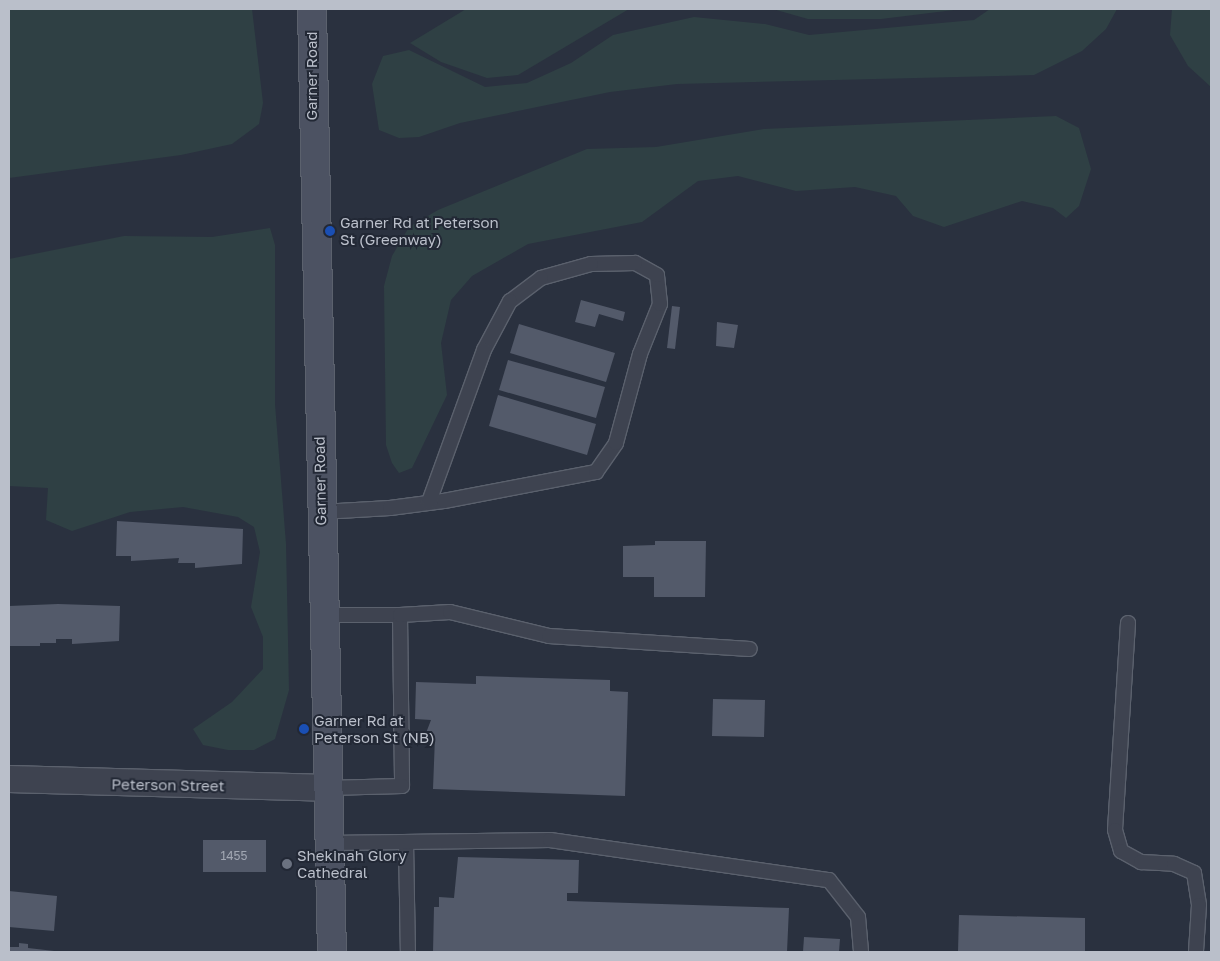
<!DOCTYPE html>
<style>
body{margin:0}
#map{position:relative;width:1220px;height:961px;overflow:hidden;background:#2a313f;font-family:"Golos Text",sans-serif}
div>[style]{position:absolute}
.green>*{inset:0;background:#2f4044}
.building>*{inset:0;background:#535a6a}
.roads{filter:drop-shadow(1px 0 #5b616d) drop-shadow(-1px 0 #5b616d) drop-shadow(0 1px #5b616d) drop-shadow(0 -1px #5b616d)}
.lane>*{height:14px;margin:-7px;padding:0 7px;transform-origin:7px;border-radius:7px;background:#3e4350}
.street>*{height:26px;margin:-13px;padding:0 13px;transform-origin:13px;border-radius:13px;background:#3e4350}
.secondary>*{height:28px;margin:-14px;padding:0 14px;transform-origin:14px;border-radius:14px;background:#4c5262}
.dots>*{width:14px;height:14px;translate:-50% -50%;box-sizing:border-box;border:2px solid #222835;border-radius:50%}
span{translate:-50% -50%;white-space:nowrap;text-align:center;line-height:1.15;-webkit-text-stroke:4px #222835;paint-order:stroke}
.number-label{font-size:12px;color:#a0a6b2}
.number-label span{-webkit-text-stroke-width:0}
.street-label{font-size:15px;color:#babfca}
.poi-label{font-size:15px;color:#babfca}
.left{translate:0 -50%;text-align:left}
.frame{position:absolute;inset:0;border:10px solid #babfca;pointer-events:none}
</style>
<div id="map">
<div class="green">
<div style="clip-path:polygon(9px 9px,252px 9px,263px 103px,259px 124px,232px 144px,181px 155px,9px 178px)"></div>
<div style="clip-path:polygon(466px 9px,629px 9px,518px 75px,487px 78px,441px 62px,410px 43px)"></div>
<div style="clip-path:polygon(773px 9px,962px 9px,881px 19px,808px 19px)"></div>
<div style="clip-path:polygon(990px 9px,1117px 9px,1106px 29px,1082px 51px,1034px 75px,677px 84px,610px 92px,460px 123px,419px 137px,399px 138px,379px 130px,372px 84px,383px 56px,409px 50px,485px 87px,527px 83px,571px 63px,613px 35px,694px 17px,765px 24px,809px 35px,974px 20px)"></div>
<div style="clip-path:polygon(1172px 9px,1211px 9px,1211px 87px,1188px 66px,1170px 35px)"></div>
<div style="clip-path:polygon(1056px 116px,1079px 128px,1091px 169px,1079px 206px,1066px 218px,1053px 208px,1022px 201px,944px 227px,913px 216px,896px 196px,855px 187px,796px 191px,738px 176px,698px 181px,642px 222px,528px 244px,472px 276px,451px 300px,441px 343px,447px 395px,412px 468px,399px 473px,392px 463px,386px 445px,384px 286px,392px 256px,409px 227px,438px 210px,587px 149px,656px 147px,764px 129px)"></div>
<div style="clip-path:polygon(270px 228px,275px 245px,275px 404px,286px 544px,289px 690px,275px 739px,254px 750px,228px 750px,203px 745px,193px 729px,232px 702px,263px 669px,263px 637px,251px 607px,260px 552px,254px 527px,238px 517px,183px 507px,130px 512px,72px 531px,46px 520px,48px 488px,9px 486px,9px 259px,124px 236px,212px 237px)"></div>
</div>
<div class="building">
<div style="clip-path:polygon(581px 300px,625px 312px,623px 321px,599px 314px,595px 327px,575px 322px)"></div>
<div style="clip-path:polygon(672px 306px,680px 307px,675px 349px,667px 348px)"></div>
<div style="clip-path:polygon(717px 322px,738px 325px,734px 348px,716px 346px)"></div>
<div style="clip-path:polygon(519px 324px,615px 353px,606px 382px,510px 353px)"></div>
<div style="clip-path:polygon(508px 360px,605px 387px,596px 418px,499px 390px)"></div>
<div style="clip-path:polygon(498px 395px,596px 424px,587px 455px,489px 426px)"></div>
<div style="clip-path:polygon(117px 521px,243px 529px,242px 564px,195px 568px,195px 563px,178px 563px,179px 558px,131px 561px,131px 556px,116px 556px)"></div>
<div style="clip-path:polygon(655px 541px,706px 541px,705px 597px,654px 597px,654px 577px,623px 577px,623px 546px,655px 545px)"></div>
<div style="clip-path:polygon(58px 604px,120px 606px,119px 641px,72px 644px,72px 639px,56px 639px,56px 643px,40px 643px,40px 646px,9px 646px,9px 606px)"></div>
<div style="clip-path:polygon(476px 676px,610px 680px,610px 691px,628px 692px,625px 796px,433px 789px,435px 737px,426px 733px,431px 720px,415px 719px,416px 682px,476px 684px)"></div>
<div style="clip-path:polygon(713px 699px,765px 700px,764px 737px,712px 736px)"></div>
<div style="clip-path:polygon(203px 840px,266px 840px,266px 872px,203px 872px)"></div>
<div style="clip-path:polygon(458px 857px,579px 860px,578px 893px,567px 893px,567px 901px,789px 908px,787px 952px,433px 952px,434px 907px,439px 907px,439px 897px,454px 898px)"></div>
<div style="clip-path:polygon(9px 891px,57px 896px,54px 931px,9px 927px)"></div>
<div style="clip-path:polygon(959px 915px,1085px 918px,1085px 952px,958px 952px)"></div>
<div style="clip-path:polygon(804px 937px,840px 939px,839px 952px,803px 952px)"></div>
<div style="clip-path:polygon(19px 943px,28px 944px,28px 948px,63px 952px,9px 952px,9px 947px,19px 947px)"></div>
</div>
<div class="roads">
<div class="lane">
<div style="left:321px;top:512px;width:69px;rotate:-3.3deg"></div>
<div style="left:390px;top:508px;width:54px;rotate:-7.4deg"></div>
<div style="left:444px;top:501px;width:155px;rotate:-10.8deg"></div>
<div style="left:596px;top:472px;width:35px;rotate:-55deg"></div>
<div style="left:616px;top:443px;width:92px;rotate:-74.9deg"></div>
<div style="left:640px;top:354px;width:54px;rotate:-68.2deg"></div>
<div style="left:660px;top:304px;width:29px;rotate:-96deg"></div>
<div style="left:657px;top:275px;width:25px;rotate:-151deg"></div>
<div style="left:635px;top:263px;width:44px;rotate:178.7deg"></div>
<div style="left:591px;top:264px;width:52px;rotate:164.4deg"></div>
<div style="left:541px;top:278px;width:39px;rotate:143deg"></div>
<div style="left:510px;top:301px;width:55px;rotate:118deg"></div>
<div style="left:484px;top:350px;width:162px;rotate:109.9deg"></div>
<div style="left:323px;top:615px;width:77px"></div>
<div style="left:400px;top:615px;width:171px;rotate:89.3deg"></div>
<div style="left:402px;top:786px;width:75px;rotate:178.5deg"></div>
<div style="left:400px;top:615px;width:50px;rotate:-3.4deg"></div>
<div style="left:450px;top:612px;width:102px;rotate:13.6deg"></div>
<div style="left:549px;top:636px;width:201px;rotate:3.7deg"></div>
<div style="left:1128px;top:623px;width:207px;rotate:93.6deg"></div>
<div style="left:1115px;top:830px;width:22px;rotate:74deg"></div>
<div style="left:1121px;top:851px;width:23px;rotate:29deg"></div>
<div style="left:1141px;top:862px;width:33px;rotate:3deg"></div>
<div style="left:1174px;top:864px;width:22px;rotate:24deg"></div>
<div style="left:1194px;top:873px;width:32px;rotate:81deg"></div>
<div style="left:1199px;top:905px;width:47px;rotate:93.7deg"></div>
<div style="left:406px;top:842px;width:110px;rotate:89deg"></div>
<div style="left:329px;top:843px;width:221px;rotate:-0.8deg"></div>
<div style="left:550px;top:840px;width:282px;rotate:8.2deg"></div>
<div style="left:829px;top:880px;width:47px;rotate:51.9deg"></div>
<div style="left:858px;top:917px;width:35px;rotate:85deg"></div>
</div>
<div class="street">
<div style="left:9px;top:779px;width:318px;rotate:1.6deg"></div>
</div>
<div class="secondary">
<div style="left:312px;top:9px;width:943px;rotate:88.79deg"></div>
</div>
</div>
<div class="dots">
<div style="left:330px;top:231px;background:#1a4fb4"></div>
<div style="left:304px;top:729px;background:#1a4fb4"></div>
<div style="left:287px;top:864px;background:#6b7280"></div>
</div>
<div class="number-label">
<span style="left:234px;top:856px">1455</span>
</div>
<div class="street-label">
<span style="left:312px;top:76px;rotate:-90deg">Garner Road</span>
<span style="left:320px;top:481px;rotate:-91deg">Garner Road</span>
<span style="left:168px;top:785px;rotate:1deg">Peterson Street</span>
</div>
<div class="poi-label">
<span class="left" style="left:340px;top:231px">Garner Rd at Peterson<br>St (Greenway)</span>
<span class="left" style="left:314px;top:729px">Garner Rd at<br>Peterson St (NB)</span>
<span class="left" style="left:297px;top:864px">Shekinah Glory<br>Cathedral</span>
</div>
<div class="frame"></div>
</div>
